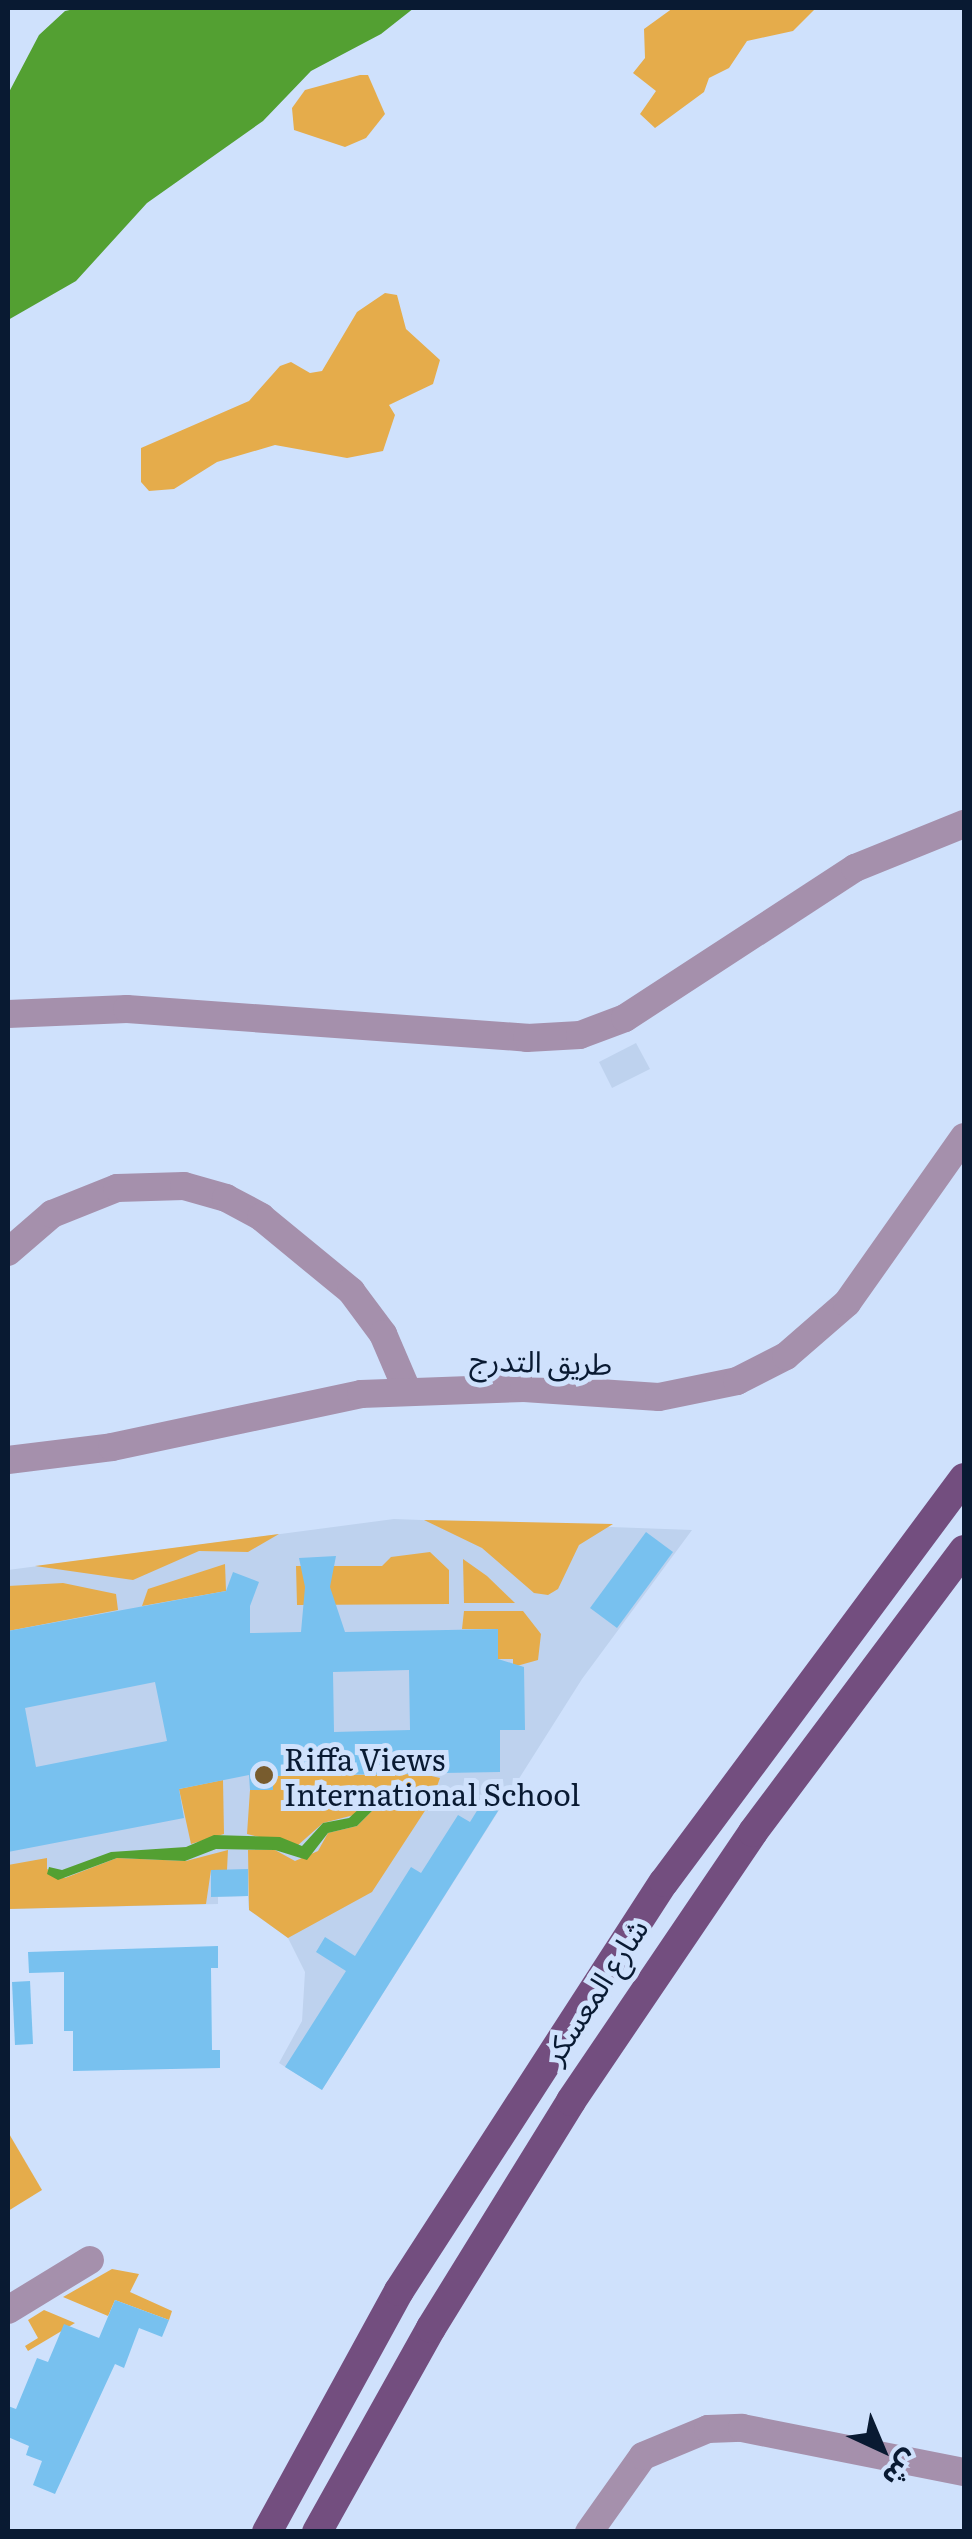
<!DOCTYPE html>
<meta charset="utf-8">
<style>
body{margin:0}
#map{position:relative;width:972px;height:2539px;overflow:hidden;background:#cfe1fc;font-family:Literata,"Noto Sans Arabic",serif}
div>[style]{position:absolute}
.built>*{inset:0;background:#bed2ee}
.green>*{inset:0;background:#e5ac4b}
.water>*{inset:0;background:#53a032}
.building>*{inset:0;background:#78c1ef}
.minor>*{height:28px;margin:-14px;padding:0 14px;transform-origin:14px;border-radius:14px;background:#a590ac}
.major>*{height:30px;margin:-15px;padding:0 15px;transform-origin:15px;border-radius:15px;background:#734e7f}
.dots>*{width:28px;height:28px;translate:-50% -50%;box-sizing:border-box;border:5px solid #cfe1fc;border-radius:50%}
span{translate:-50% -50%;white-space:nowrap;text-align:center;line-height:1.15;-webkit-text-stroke:10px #cfe1fc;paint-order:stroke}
.street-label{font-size:30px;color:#091a32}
.poi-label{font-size:30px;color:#091a32}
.left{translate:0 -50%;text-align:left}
.frame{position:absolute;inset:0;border:10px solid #091a32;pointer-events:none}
.north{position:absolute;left:832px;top:2399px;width:100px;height:100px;-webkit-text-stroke:8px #cfe1fc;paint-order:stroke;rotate:136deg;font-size:28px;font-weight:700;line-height:40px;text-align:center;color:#091a32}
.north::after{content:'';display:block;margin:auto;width:35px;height:45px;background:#091a32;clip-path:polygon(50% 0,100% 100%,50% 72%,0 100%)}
</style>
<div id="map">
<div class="built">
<div style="clip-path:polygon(636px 1043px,650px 1069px,612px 1088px,599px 1062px)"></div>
<div style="clip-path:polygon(394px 1519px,692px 1530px,582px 1679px,322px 2090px,279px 2063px,302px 2021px,305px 1972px,288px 1938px,249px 1910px,248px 1896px,218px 1897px,218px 1904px,8px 1909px,8px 1570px)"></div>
</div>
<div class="green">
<div style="clip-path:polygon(673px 8px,816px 8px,793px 31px,747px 41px,729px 68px,709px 78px,704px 92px,655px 128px,640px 114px,656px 91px,633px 73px,645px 58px,644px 29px)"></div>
<div style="clip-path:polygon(360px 75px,368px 75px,385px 114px,366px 138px,345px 147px,294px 130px,292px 108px,305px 90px)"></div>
<div style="clip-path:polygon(385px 293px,397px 295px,406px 329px,440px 360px,433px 384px,389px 405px,395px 415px,383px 451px,347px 458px,275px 445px,217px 462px,174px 489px,149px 491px,141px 482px,141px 448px,249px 401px,280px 366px,291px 362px,310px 373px,322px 371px,357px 312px)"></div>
<div style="clip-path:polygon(424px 1520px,613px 1524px,579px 1545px,558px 1589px,548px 1595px,534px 1593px,482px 1548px)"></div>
<div style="clip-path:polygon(279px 1534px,248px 1552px,199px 1551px,133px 1580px,35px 1566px)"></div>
<div style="clip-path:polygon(430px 1552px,449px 1570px,449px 1604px,297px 1605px,296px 1566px,382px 1566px,391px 1557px)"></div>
<div style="clip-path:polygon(463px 1559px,487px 1576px,515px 1603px,464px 1603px)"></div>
<div style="clip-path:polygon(225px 1564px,226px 1591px,142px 1606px,148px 1589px)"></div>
<div style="clip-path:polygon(63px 1583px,116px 1594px,118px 1610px,8px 1631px,8px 1586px)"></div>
<div style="clip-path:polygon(464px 1611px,523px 1611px,541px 1634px,538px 1660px,513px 1667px,513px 1659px,498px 1659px,497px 1629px,462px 1629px)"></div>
<div style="clip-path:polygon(423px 1774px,440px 1778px,432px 1800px,372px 1892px,288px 1938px,249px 1910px,248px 1850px,275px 1850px,295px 1861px,318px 1851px,328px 1833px,357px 1826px,379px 1804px,393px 1808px,402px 1797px,367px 1800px,354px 1815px,323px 1823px,297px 1846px,247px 1834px,250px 1790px,273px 1790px,273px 1776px)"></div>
<div style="clip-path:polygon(223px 1780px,224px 1834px,191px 1844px,179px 1789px)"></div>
<div style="clip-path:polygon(228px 1850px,227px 1870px,211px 1870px,206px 1904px,8px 1909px,8px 1865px,47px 1858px,47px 1869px,65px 1878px,117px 1858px,186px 1861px)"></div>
<div style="clip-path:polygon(8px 2132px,42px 2190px,8px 2211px)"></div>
<div style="clip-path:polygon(112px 2269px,139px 2274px,130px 2292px,172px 2311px,169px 2320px,115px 2300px,108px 2316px,63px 2297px)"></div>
<div style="clip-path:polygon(44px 2310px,75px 2323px,28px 2351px,25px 2346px,38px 2338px,28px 2320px)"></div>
</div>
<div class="water">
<div style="clip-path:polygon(79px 8px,414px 8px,381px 34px,311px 71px,263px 121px,147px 203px,76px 281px,8px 320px,8px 94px,39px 35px,65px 11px)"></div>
<div style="clip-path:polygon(373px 1796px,406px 1798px,408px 1804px,399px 1810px,379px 1804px,357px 1826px,328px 1833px,307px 1860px,275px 1850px,216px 1849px,185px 1861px,117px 1858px,58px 1880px,47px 1874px,49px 1867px,62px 1870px,111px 1852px,186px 1847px,214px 1835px,280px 1837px,302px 1846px,323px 1823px,349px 1818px)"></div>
</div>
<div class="building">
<div style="clip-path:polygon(646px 1532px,673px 1552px,617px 1628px,590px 1608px)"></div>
<div style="clip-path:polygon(evenodd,336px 1556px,330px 1587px,345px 1632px,498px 1629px,498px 1659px,524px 1667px,525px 1730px,500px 1730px,500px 1772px,273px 1776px,273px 1790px,250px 1790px,249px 1775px,179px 1789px,184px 1818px,8px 1852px,8px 1631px,226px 1591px,233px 1572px,259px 1582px,250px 1606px,250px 1633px,301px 1632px,305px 1587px,299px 1558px,336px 1556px,409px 1670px,410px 1730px,334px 1732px,333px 1672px,409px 1670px,336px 1556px,155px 1682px,167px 1741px,36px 1767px,25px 1708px,155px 1682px)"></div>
<div style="clip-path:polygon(483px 1801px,498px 1811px,322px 2090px,285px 2067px,346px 1971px,316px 1952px,325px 1937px,355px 1956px,411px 1867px,421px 1873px,458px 1815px,470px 1822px)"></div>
<div style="clip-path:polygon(248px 1869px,248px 1896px,211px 1897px,211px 1870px)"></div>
<div style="clip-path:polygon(218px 1946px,218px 1968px,211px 1968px,212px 2050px,220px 2050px,220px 2068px,73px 2071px,73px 2031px,64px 2031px,64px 1972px,29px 1973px,28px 1952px)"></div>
<div style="clip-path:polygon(30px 1981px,33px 2044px,15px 2045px,12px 1982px)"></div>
<div style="clip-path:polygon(115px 2300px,169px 2320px,162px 2337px,139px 2328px,124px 2368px,115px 2364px,55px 2494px,33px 2485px,42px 2461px,26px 2455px,29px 2446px,8px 2437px,8px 2406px,16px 2409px,37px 2358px,48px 2362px,64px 2324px,99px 2338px)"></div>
</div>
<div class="minor">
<div style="left:8px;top:1014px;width:119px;rotate:-2.4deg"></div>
<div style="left:127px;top:1009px;width:401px;rotate:4.1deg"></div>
<div style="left:527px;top:1038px;width:53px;rotate:-3.2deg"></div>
<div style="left:580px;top:1035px;width:48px;rotate:-20.7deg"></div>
<div style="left:625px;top:1018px;width:275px;rotate:-33.1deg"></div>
<div style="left:855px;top:868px;width:118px;rotate:-22deg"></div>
<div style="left:8px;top:1252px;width:58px;rotate:-40.8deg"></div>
<div style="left:52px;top:1214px;width:70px;rotate:-21.8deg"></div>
<div style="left:117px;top:1188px;width:67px;rotate:-1.7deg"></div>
<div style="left:184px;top:1186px;width:44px;rotate:15.9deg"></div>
<div style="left:226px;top:1198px;width:40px;rotate:28deg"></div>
<div style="left:261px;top:1217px;width:117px;rotate:39.4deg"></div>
<div style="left:351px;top:1291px;width:54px;rotate:53.3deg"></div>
<div style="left:383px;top:1334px;width:61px;rotate:66.8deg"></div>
<div style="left:8px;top:1460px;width:105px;rotate:-7.1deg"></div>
<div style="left:112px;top:1447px;width:255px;rotate:-12deg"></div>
<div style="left:361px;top:1394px;width:163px;rotate:-2.1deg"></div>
<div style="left:524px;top:1388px;width:135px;rotate:3.8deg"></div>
<div style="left:659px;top:1397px;width:80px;rotate:-11.6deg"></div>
<div style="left:737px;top:1381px;width:55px;rotate:-27deg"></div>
<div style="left:786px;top:1356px;width:81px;rotate:-41deg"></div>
<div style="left:847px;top:1303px;width:203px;rotate:-54.8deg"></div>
<div style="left:8px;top:2310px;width:96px;rotate:-31.4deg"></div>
<div style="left:589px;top:2532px;width:93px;rotate:-54.6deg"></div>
<div style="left:643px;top:2456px;width:70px;rotate:-22.6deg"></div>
<div style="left:708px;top:2429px;width:34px;rotate:-2deg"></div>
<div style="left:742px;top:2428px;width:226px;rotate:11.2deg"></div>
</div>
<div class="major">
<div style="left:267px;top:2532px;width:275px;rotate:-61.3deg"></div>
<div style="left:399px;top:2291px;width:487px;rotate:-57.1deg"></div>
<div style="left:664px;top:1882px;width:503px;rotate:-53.4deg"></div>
<div style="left:317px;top:2532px;width:234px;rotate:-60.8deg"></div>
<div style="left:431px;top:2328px;width:267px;rotate:-58.3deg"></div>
<div style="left:571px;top:2101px;width:325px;rotate:-55.9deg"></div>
<div style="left:753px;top:1832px;width:352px;rotate:-53.2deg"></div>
</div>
<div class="dots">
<div style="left:264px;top:1775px;background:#785c2e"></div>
</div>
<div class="street-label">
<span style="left:541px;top:1360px;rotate:2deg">طريق التدرج</span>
<span style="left:594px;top:1990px;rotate:-57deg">شارع المعسكر</span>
</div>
<div class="poi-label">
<span class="left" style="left:284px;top:1775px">Riffa Views<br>International School</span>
</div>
<div class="frame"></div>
<div class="north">ش</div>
</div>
